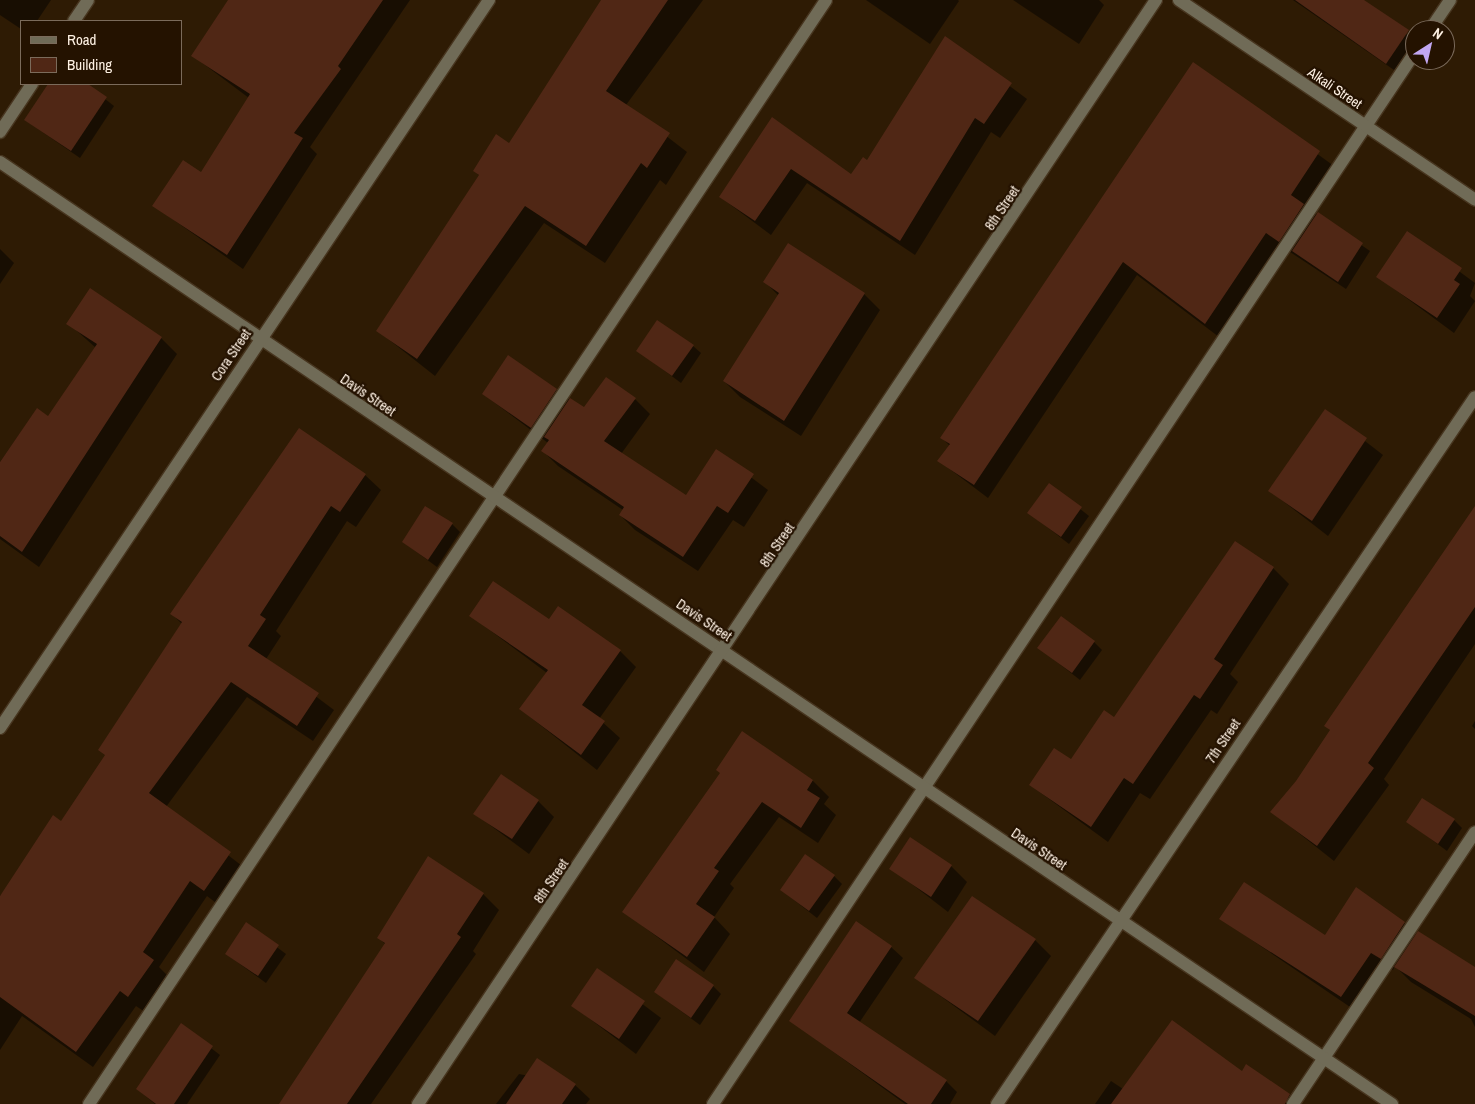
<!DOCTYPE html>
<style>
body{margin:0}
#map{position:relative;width:1475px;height:1104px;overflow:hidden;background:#2e1b04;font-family:"Archivo Narrow",sans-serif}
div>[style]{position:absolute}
.shadow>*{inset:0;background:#0007}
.building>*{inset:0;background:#502715}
.roads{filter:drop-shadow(1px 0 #47351f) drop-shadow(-1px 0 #47351f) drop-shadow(0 1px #47351f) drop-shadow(0 -1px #47351f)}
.service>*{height:12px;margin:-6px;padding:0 6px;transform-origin:6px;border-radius:6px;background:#706b57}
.minor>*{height:12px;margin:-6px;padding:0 6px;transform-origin:6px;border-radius:6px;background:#706b57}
span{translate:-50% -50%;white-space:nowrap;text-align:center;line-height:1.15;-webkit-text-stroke:4.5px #241200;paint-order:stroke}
.street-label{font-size:14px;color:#fef1e3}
.legend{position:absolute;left:20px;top:20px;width:162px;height:65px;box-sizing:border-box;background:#241200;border:1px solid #7b6b5b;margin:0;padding:6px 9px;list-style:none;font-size:15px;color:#fef1e3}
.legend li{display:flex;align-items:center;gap:10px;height:25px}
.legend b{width:25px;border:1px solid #7b6b5b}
.north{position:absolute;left:1405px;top:20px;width:50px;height:50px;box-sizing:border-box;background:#241200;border:1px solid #7b6b5b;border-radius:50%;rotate:35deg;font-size:14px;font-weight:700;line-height:20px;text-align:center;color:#fef1e3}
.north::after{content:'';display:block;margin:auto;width:18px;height:22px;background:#c2a7f2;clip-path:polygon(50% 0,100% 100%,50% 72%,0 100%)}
</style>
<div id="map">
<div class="shadow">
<div style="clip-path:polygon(0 0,51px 0,37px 21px,21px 21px,21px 29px,0 15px)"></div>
<div style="clip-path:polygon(230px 0,410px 0,310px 147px,317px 154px,243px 269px,154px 206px,201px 174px,249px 98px,193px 56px)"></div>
<div style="clip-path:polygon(603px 0,703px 0,626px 105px,687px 152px,666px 185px,660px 180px,605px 263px,544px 223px,435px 376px,378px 331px,480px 176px,474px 171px,510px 144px)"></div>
<div style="clip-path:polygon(866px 0,958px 0,959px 1px,930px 44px)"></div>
<div style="clip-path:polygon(1013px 0,1099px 0,1104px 5px,1079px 44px)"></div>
<div style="clip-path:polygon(1293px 0,1362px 0,1415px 41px,1394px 70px)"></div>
<div style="clip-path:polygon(945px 38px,1027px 99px,1000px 138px,991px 132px,915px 255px,807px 183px,771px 235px,720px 197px,772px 119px,851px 176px,868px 162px)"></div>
<div style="clip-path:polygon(1193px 64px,1334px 166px,1306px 207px,1370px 251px,1346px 289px,1281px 246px,1219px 337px,1137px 275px,988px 498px,939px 461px,950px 446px,942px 438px)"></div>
<div style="clip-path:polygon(50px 84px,86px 84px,114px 106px,80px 158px,25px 120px)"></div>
<div style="clip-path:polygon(1407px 233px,1475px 283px,1470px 296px,1475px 301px,1454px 333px,1378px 277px)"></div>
<div style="clip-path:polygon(788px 245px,864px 294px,880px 310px,801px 436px,740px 397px,724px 381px,779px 296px,764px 281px)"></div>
<div style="clip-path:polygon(0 249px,14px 263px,0 284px)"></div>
<div style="clip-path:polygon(68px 323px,161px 338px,177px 354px,39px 567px,0 539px,0 462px,37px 409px,49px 417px,96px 348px)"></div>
<div style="clip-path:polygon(693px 346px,701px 353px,681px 383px,638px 351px)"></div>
<div style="clip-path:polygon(606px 379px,636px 400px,602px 447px,636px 400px,650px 414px,621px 454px,686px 497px,716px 451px,768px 490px,744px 527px,733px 520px,698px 571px,635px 530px,620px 515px,623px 510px,558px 466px,543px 451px,548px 443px,483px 394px,556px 390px,585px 409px)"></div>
<div style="clip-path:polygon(1325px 410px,1383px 455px,1328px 536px,1270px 491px)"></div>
<div style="clip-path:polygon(365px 475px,381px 490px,356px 527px,347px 521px,276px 631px,281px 636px,266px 659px,334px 710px,313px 741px,247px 697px,166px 807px,246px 869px,220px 906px,207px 896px,159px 967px,169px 977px,145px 1012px,136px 1006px,93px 1067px,22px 1016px,0 1050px,0 896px,61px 822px,106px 756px,182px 624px,172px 614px)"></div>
<div style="clip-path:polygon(1049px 484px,1089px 516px,1069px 544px,1029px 513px)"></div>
<div style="clip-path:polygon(1475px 509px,1475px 644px,1384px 779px,1389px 785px,1334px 861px,1272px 812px,1297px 782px,1331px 731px,1326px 726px)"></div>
<div style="clip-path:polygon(452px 524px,460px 532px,437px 567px,403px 542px)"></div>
<div style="clip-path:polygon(1273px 568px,1289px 584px,1230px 674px,1238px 682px,1217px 714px,1211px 710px,1150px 799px,1140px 793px,1108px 842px,1030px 785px,1071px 761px)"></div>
<div style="clip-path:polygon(471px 616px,549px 621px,620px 651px,636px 667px,599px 719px,620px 738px,597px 770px,520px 709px,547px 673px)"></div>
<div style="clip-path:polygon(1094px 642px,1102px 650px,1080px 680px,1039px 648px)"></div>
<div style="clip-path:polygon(1475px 721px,1475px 729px,1472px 726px)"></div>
<div style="clip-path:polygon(742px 733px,813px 781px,829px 797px,824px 804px,836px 815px,818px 843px,779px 817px,730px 884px,734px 888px,714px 917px,730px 934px,704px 972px,624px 912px,721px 774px)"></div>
<div style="clip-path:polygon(538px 801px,554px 817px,529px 854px,475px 814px)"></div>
<div style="clip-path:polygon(1454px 820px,1462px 828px,1447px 851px,1408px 822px)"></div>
<div style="clip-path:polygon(951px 866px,967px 882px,948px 912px,891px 868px)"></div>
<div style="clip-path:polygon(834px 876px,842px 884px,817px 918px,781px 890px)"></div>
<div style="clip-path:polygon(483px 894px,499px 910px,473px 951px,476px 954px,371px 1104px,280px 1104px,386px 945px,379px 938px)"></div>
<div style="clip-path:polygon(1221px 919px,1325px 937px,1404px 923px,1417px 936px,1475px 969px,1475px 1027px,1471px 1019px,1411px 982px,1395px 966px,1393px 970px,1383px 964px,1353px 1009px)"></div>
<div style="clip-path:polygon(246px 924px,286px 954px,266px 983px,226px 954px)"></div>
<div style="clip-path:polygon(1035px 940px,1051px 956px,995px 1036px,916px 978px)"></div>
<div style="clip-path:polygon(891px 947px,903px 958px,859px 1023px,946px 1081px,957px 1092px,950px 1104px,905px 1104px,791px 1021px)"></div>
<div style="clip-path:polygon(597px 970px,661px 1018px,636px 1054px,573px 1006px)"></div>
<div style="clip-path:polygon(713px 986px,721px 994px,700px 1025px,655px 992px)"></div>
<div style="clip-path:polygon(181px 1025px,220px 1055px,187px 1104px,155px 1104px,137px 1089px)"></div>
<div style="clip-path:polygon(1242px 1073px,1289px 1095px,1299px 1104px,1095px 1104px,1111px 1081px,1123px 1089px)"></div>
<div style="clip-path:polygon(519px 1074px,575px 1085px,590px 1099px,586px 1104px,496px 1104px)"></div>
</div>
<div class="building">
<div style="clip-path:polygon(228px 0,383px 0,338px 66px,341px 69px,294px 133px,303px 138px,227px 255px,152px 206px,183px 160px,201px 172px,250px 94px,191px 56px)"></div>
<div style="clip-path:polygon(601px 0,668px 0,606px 91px,670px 133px,647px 168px,641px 163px,586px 246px,525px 206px,417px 359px,376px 331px,479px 175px,473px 171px,496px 134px,509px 143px)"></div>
<div style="clip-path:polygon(1295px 0,1364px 0,1409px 30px,1386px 64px)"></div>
<div style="clip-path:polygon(945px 36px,1012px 83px,984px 124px,975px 118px,900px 241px,791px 169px,755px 221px,719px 197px,772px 117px,851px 174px,863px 157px,867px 160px)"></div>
<div style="clip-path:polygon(1193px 62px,1320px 151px,1291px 195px,1304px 204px,1279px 242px,1266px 233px,1205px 324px,1123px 262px,974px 485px,937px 461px,950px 444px,940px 438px)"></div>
<div style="clip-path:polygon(48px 84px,88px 84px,107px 97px,71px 151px,24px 120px)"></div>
<div style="clip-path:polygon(1318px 212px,1363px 243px,1338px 282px,1292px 251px)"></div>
<div style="clip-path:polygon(1407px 231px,1462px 268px,1454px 280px,1460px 284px,1437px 318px,1376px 277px)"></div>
<div style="clip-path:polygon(788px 243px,865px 293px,784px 421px,723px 381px,779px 293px,763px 282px)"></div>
<div style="clip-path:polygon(90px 288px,162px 337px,22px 552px,0 536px,0 462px,37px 408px,48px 416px,97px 344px,66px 324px)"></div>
<div style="clip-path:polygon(657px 320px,694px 345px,672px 376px,636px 351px)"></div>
<div style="clip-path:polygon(508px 355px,557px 389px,531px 428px,482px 394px)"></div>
<div style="clip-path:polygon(606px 377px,636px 398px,604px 441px,686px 495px,716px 449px,754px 474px,728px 513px,717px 506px,683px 557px,619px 515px,624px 507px,541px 451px,549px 440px,544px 437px,570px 398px,584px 407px)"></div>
<div style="clip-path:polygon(1325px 409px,1367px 438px,1312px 521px,1268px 491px)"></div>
<div style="clip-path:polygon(299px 428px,366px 474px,340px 512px,331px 506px,260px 615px,266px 619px,248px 646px,319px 693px,297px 726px,231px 682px,149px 793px,231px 852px,204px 891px,190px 881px,143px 952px,154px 960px,128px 997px,120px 991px,76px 1052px,0 997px,0 896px,53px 815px,61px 821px,105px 755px,98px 750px,182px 622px,170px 614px)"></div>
<div style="clip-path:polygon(1049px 483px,1082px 507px,1061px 537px,1027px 513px)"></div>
<div style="clip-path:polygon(425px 506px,453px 523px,428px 560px,402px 542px)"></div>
<div style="clip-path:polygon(1475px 506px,1475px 607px,1368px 763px,1374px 768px,1317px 846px,1270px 812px,1296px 781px,1330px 730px,1324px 726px)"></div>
<div style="clip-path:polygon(1235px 541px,1274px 567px,1214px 659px,1223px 665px,1200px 699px,1194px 695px,1133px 784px,1124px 778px,1091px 827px,1029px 785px,1054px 748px,1071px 759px,1104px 710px,1114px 717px)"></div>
<div style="clip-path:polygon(493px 581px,549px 619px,558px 606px,621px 650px,582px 705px,605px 721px,581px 755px,519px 709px,548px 670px,469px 616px)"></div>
<div style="clip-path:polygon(1061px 616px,1095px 641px,1072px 673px,1037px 648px)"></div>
<div style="clip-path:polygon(742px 731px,813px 780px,807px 790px,820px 798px,801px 828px,762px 802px,714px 868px,719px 871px,696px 904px,715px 917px,687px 957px,622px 912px,720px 773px,716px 770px)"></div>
<div style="clip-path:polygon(501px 774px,539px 800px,512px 839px,473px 814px)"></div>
<div style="clip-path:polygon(1422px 798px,1455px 819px,1438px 844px,1406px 822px)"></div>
<div style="clip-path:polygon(910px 837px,952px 865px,931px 897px,889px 869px)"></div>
<div style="clip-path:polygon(805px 854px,835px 875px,809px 911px,780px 890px)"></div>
<div style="clip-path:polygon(428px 856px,484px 893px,457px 934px,461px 937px,347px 1104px,279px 1104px,385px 943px,377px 938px)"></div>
<div style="clip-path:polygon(1244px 882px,1325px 935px,1356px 887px,1405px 922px,1381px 959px,1371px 953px,1341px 997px,1219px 919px)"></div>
<div style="clip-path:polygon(972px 896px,1036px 939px,978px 1021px,914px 978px)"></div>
<div style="clip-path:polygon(856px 921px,892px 946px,847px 1013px,947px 1080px,931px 1104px,908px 1104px,789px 1021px)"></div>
<div style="clip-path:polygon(246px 922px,279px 945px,258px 976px,225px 954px)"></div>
<div style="clip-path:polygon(1418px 931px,1475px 967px,1475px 1016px,1394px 967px)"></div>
<div style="clip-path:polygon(676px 959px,714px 985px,691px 1018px,654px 992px)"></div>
<div style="clip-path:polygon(597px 968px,645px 1001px,619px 1039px,571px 1006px)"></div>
<div style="clip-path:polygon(1172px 1020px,1242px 1071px,1246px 1064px,1290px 1094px,1285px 1104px,1111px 1104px)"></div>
<div style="clip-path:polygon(181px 1023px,213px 1046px,174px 1104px,156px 1104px,136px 1089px)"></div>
<div style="clip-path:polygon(537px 1058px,576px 1084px,562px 1104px,506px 1104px)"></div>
</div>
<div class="roads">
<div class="service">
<div style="left:74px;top:21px;width:25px;rotate:-56deg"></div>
<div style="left:1430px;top:30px;width:36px;rotate:-56deg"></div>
<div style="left:0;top:132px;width:58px;rotate:-56.3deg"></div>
<div style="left:89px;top:1104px;width:1327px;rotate:-56.27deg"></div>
<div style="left:713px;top:1104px;width:1265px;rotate:-56.28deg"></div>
<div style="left:1293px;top:1104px;width:327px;rotate:-56.2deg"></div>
</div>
<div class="minor">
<div style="left:1179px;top:0;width:357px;rotate:34deg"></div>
<div style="left:0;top:162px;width:1681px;rotate:34.09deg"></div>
<div style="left:0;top:728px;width:877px;rotate:-56.11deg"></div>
<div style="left:418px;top:1104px;width:1328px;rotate:-56.24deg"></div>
<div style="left:997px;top:1104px;width:853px;rotate:-55.94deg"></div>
</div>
</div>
<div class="street-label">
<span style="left:1335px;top:88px;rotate:34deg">Alkali Street</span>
<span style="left:1002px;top:208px;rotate:-56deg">8th Street</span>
<span style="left:231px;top:355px;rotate:-56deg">Cora Street</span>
<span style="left:368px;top:395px;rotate:34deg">Davis Street</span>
<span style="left:777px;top:545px;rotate:-56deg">8th Street</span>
<span style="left:704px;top:620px;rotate:34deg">Davis Street</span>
<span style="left:1223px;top:741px;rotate:-56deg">7th Street</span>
<span style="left:1039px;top:849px;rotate:34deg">Davis Street</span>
<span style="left:551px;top:881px;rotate:-56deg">8th Street</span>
</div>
<ul class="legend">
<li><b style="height:6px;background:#706b57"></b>Road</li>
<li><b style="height:14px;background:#502715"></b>Building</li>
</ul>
<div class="north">N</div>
</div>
